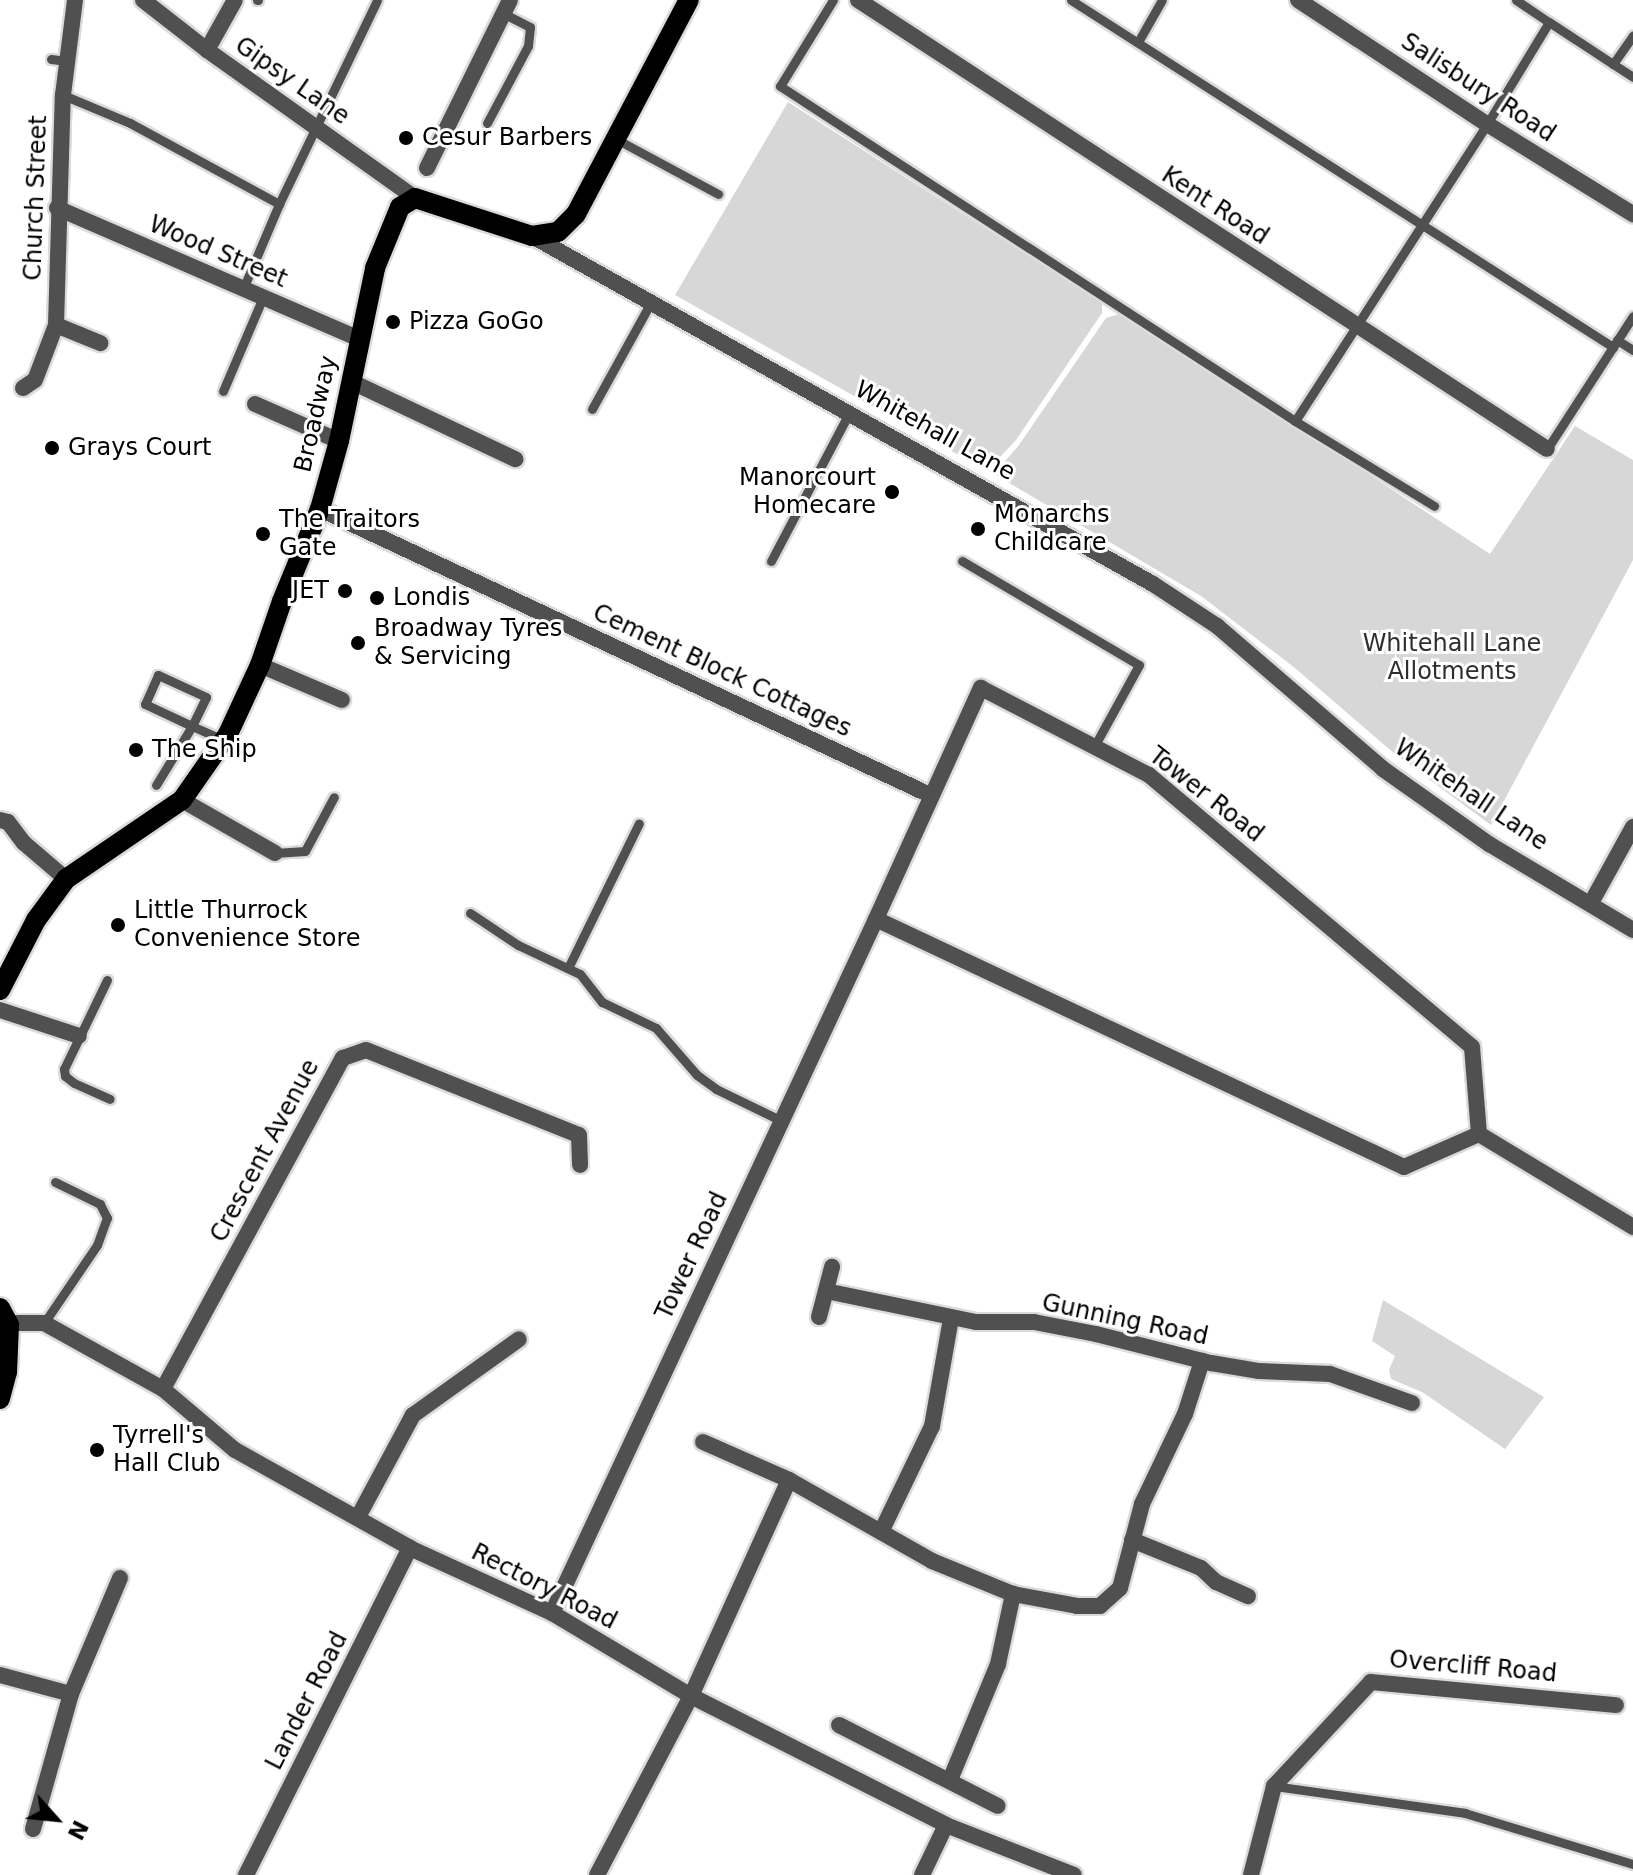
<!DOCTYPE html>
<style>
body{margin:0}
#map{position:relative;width:1633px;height:1875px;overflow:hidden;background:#fff;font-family:"DejaVu Sans",sans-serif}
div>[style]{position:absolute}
.green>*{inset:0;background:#d7d7d7}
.roads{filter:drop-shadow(2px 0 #dbdbdb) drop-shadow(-2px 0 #dbdbdb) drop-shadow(0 2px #dbdbdb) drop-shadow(0 -2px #dbdbdb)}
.lane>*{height:9px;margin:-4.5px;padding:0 4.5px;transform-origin:4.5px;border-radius:4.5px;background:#505050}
.street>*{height:16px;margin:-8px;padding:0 8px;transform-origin:8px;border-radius:8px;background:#505050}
.primary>*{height:20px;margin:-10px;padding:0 10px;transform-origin:10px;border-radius:10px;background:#000}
.dots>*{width:22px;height:22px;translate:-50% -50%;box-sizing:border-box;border:4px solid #fff;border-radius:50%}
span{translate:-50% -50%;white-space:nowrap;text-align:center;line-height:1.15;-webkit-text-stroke:6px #fff;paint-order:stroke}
.street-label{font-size:24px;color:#000}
.poi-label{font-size:24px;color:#000}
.left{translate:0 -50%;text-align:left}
.right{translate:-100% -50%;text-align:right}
.park-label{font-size:24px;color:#2e2e2e}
.north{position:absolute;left:16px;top:1779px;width:80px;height:80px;-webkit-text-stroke:6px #fff;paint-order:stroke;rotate:117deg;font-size:22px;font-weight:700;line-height:32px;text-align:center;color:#000}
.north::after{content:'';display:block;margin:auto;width:28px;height:36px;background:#000;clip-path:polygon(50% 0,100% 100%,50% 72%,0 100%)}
</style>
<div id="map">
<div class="green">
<div style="clip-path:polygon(788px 102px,1102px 303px,1102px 313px,1016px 440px,987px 471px,675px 295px)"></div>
<div style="clip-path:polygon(1123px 313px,1490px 554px,1575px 426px,1633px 460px,1633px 560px,1491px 825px,1396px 755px,1295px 668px,1201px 596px,994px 474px,1019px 445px,1106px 318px)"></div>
<div style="clip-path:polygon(1383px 1300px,1544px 1397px,1505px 1449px,1422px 1392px,1391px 1379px,1389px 1370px,1395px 1356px,1372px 1341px)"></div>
</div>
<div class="roads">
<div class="lane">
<div style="left:257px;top:0;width:1px"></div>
<div style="left:833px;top:0;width:101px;rotate:121.6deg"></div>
<div style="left:780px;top:86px;width:614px;rotate:33.04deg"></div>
<div style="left:1295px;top:421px;width:354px;rotate:-57.1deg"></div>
<div style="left:1487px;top:124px;width:119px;rotate:-58.7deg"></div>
<div style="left:1549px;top:22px;width:77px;rotate:33.3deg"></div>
<div style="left:1613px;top:64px;width:35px;rotate:-55deg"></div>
<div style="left:1071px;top:0;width:644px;rotate:32.63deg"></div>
<div style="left:1516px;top:0;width:40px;rotate:34deg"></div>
<div style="left:1138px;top:42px;width:48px;rotate:-60.3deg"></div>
<div style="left:51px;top:59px;width:16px;rotate:7deg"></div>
<div style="left:1613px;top:64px;width:24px;rotate:33deg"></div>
<div style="left:63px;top:95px;width:73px;rotate:22.7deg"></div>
<div style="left:130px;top:123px;width:170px;rotate:28.5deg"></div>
<div style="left:487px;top:123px;width:87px;rotate:-62deg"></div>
<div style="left:528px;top:46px;width:19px;rotate:-84deg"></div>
<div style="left:530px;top:27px;width:30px;rotate:-153deg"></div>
<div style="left:616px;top:139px;width:116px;rotate:28.3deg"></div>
<div style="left:243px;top:289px;width:92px;rotate:-67deg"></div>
<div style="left:279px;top:204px;width:226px;rotate:-64.3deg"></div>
<div style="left:1617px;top:340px;width:19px;rotate:32deg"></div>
<div style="left:223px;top:391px;width:102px;rotate:-66.9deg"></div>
<div style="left:592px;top:409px;width:122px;rotate:-61.1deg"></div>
<div style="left:1295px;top:421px;width:163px;rotate:31.4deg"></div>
<div style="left:1547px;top:449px;width:158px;rotate:-57.1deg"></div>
<div style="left:771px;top:561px;width:167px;rotate:-62.2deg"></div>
<div style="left:962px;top:561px;width:205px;rotate:30.4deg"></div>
<div style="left:1139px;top:665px;width:94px;rotate:118.8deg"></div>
<div style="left:156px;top:785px;width:69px;rotate:-58.6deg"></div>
<div style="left:192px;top:726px;width:32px;rotate:-64deg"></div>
<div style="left:206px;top:697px;width:53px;rotate:-155.4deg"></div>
<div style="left:158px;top:675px;width:32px;rotate:114deg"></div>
<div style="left:145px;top:704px;width:52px;rotate:25.1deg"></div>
<div style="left:192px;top:726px;width:34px;rotate:24deg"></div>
<div style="left:275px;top:853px;width:30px;rotate:-4deg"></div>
<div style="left:305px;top:851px;width:61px;rotate:-61.8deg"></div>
<div style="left:470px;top:913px;width:58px;rotate:33.7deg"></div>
<div style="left:518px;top:945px;width:68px;rotate:25.1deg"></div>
<div style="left:580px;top:974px;width:36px;rotate:52deg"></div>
<div style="left:602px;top:1002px;width:60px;rotate:25.7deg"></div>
<div style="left:656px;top:1028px;width:62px;rotate:48.9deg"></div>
<div style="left:697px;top:1075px;width:24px;rotate:36deg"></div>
<div style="left:716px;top:1089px;width:73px;rotate:25.9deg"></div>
<div style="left:568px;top:968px;width:161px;rotate:-63.9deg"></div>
<div style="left:107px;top:980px;width:99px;rotate:115.8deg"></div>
<div style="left:64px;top:1069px;width:7px;rotate:82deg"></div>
<div style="left:65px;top:1076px;width:11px;rotate:38deg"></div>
<div style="left:74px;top:1083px;width:39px;rotate:24deg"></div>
<div style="left:44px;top:1323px;width:94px;rotate:-55.8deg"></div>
<div style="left:97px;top:1245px;width:29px;rotate:-70deg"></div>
<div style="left:107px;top:1218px;width:16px;rotate:-117deg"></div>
<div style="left:100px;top:1204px;width:50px;rotate:-153.9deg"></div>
<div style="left:1274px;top:1786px;width:193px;rotate:8deg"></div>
<div style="left:1465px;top:1813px;width:176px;rotate:16.9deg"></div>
</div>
<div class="street">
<div style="left:143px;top:0;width:81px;rotate:38deg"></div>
<div style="left:207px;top:50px;width:255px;rotate:35.4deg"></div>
<div style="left:858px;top:0;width:822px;rotate:33.09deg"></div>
<div style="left:1298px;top:0;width:226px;rotate:33.3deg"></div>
<div style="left:1487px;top:124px;width:172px;rotate:31.7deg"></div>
<div style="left:207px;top:50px;width:57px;rotate:-60.8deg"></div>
<div style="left:427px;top:168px;width:187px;rotate:-63.7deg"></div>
<div style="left:57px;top:208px;width:330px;rotate:23.4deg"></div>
<div style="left:532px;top:236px;width:712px;rotate:29.27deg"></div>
<div style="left:1153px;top:584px;width:77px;rotate:33.3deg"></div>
<div style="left:1217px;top:626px;width:219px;rotate:40.7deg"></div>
<div style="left:1383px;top:769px;width:130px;rotate:35.3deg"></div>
<div style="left:1489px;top:844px;width:168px;rotate:30.8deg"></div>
<div style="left:56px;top:325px;width:48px;rotate:22.2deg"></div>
<div style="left:350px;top:381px;width:183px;rotate:25.3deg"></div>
<div style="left:23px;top:388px;width:14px;rotate:-34deg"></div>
<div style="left:35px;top:380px;width:59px;rotate:-69.1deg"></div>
<div style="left:56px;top:325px;width:230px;rotate:-88.3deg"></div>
<div style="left:63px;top:95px;width:96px;rotate:-82.8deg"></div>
<div style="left:255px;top:404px;width:92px;rotate:23.8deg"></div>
<div style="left:320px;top:509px;width:674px;rotate:25.12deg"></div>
<div style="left:260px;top:665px;width:89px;rotate:23.1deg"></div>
<div style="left:981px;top:688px;width:189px;rotate:27.4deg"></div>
<div style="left:1149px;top:775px;width:422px;rotate:40.1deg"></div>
<div style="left:1472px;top:1047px;width:87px;rotate:85.4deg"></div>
<div style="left:1479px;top:1134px;width:82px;rotate:156.3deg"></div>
<div style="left:1404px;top:1167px;width:583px;rotate:-154.84deg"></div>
<div style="left:876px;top:919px;width:254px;rotate:-65.6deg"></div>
<div style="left:182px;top:800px;width:107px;rotate:29.7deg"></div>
<div style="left:0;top:820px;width:8px;rotate:14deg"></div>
<div style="left:8px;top:822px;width:26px;rotate:53deg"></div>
<div style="left:24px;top:843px;width:55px;rotate:40.6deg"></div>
<div style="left:1591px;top:903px;width:87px;rotate:-61.1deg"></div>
<div style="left:0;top:1010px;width:83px;rotate:18.2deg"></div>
<div style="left:1479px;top:1134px;width:180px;rotate:31.1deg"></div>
<div style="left:826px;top:1291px;width:153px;rotate:11.7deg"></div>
<div style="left:976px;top:1322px;width:58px"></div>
<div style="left:1034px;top:1322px;width:63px;rotate:11deg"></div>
<div style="left:1096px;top:1334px;width:119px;rotate:14.2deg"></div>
<div style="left:1211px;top:1363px;width:49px;rotate:9.5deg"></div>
<div style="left:1259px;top:1371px;width:71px;rotate:2.4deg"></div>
<div style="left:1330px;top:1374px;width:87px;rotate:19.5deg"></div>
<div style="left:819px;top:1317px;width:52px;rotate:-75.4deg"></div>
<div style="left:0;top:1323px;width:44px"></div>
<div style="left:44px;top:1323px;width:136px;rotate:29deg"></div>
<div style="left:163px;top:1389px;width:94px;rotate:40.3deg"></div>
<div style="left:235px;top:1450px;width:201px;rotate:29.2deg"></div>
<div style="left:410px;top:1548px;width:156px;rotate:24.6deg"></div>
<div style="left:552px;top:1613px;width:162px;rotate:30.8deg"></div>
<div style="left:691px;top:1696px;width:286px;rotate:26.8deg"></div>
<div style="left:946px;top:1825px;width:137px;rotate:21.3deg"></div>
<div style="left:163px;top:1389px;width:377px;rotate:-61.5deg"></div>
<div style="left:343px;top:1058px;width:24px;rotate:-19deg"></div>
<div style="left:366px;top:1050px;width:229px;rotate:21.8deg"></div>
<div style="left:579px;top:1135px;width:30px;rotate:88deg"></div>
<div style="left:703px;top:1442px;width:94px;rotate:23.8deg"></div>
<div style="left:789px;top:1480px;width:164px;rotate:29.5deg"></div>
<div style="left:932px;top:1561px;width:87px;rotate:22.2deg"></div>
<div style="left:1013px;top:1594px;width:65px;rotate:10.6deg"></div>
<div style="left:1077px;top:1606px;width:23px"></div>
<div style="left:1100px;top:1606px;width:27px;rotate:-42deg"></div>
<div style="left:1120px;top:1588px;width:87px;rotate:-75.3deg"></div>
<div style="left:1142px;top:1504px;width:100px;rotate:-64.5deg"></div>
<div style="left:1185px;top:1414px;width:56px;rotate:-72.2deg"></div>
<div style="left:358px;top:1517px;width:116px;rotate:-61.7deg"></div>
<div style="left:413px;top:1415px;width:130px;rotate:-35.6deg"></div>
<div style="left:881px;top:1532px;width:118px;rotate:-64.3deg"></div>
<div style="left:932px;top:1426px;width:110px;rotate:-80deg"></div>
<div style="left:1132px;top:1540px;width:74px;rotate:22.1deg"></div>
<div style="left:1201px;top:1568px;width:21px;rotate:43deg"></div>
<div style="left:1216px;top:1582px;width:35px;rotate:24deg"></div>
<div style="left:552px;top:1613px;width:766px;rotate:-64.97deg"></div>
<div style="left:0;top:1675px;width:73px;rotate:15deg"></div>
<div style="left:839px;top:1725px;width:178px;rotate:27deg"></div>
<div style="left:950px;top:1780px;width:126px;rotate:-67.5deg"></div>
<div style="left:998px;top:1664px;width:72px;rotate:-77.9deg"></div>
<div style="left:33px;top:1829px;width:140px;rotate:-74.3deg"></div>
<div style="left:71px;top:1694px;width:126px;rotate:-67.1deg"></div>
<div style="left:246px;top:1875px;width:366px;rotate:-63.4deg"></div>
<div style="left:597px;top:1875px;width:202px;rotate:-62.3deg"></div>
<div style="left:691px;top:1696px;width:237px;rotate:-65.6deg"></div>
<div style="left:922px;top:1875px;width:55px;rotate:-64.4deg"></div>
<div style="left:1251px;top:1875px;width:92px;rotate:-75.5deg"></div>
<div style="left:1274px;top:1786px;width:142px;rotate:-47deg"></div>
<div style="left:1371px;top:1682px;width:246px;rotate:5.4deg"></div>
</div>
<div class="primary">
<div style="left:0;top:990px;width:79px;rotate:-62.8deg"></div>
<div style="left:36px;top:920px;width:51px;rotate:-53.8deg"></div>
<div style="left:66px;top:879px;width:140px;rotate:-34.3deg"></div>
<div style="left:182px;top:800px;width:80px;rotate:-55.1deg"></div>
<div style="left:228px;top:734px;width:76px;rotate:-65.1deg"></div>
<div style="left:260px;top:665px;width:68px;rotate:-71deg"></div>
<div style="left:282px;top:601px;width:100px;rotate:-67.6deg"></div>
<div style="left:320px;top:509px;width:71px;rotate:-74.4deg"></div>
<div style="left:339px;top:441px;width:177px;rotate:-78.2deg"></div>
<div style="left:375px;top:268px;width:66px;rotate:-67.7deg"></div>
<div style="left:400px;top:207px;width:17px;rotate:-31deg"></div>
<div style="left:415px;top:198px;width:123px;rotate:18deg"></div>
<div style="left:532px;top:236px;width:26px;rotate:-9deg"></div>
<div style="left:558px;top:232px;width:25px;rotate:-45deg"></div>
<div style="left:576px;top:214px;width:242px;rotate:-62.2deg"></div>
<div style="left:0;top:1308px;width:19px;rotate:62deg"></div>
<div style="left:9px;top:1325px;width:47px;rotate:92.4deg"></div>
<div style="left:7px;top:1372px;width:28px;rotate:105deg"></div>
</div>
</div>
<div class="dots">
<div style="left:406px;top:138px;background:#000"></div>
<div style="left:393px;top:322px;background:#000"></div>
<div style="left:52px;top:448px;background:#000"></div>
<div style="left:892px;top:492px;background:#000"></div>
<div style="left:978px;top:529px;background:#000"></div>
<div style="left:263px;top:534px;background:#000"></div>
<div style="left:345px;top:591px;background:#000"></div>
<div style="left:377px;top:598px;background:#000"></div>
<div style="left:358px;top:643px;background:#000"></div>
<div style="left:136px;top:750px;background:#000"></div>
<div style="left:118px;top:925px;background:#000"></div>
<div style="left:97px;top:1450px;background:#000"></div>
</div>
<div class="street-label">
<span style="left:292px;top:81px;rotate:35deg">Gipsy Lane</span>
<span style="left:1478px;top:88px;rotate:33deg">Salisbury Road</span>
<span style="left:36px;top:198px;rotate:-88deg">Church Street</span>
<span style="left:1215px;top:206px;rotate:33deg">Kent Road</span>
<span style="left:218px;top:252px;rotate:23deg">Wood Street</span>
<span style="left:316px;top:414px;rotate:-77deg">Broadway</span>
<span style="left:935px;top:431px;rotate:29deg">Whitehall Lane</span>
<span style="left:722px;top:671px;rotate:25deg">Cement Block Cottages</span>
<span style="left:1206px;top:795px;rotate:38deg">Tower Road</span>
<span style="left:1471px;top:795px;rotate:34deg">Whitehall Lane</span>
<span style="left:265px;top:1151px;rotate:-62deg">Crescent Avenue</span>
<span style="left:692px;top:1256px;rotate:-65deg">Tower Road</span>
<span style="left:1125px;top:1320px;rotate:12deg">Gunning Road</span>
<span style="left:544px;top:1587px;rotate:27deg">Rectory Road</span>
<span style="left:1473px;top:1667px;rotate:5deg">Overcliff Road</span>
<span style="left:307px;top:1701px;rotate:-63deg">Lander Road</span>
</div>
<div class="poi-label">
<span class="left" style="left:422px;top:138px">Cesur Barbers</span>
<span class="left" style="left:409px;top:322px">Pizza GoGo</span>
<span class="left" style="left:68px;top:448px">Grays Court</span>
<span class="right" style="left:876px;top:492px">Manorcourt<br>Homecare</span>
<span class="left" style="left:994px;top:529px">Monarchs<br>Childcare</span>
<span class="left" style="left:279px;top:534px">The Traitors<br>Gate</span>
<span class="right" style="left:329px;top:591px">JET</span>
<span class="left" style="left:393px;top:598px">Londis</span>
<span class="left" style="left:374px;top:643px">Broadway Tyres<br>&amp; Servicing</span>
<span class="left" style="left:152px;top:750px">The Ship</span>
<span class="left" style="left:134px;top:925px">Little Thurrock<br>Convenience Store</span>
<span class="left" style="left:113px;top:1450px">Tyrrell's<br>Hall Club</span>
</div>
<div class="park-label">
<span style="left:1452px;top:658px">Whitehall Lane<br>Allotments</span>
</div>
<div class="north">N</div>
</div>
